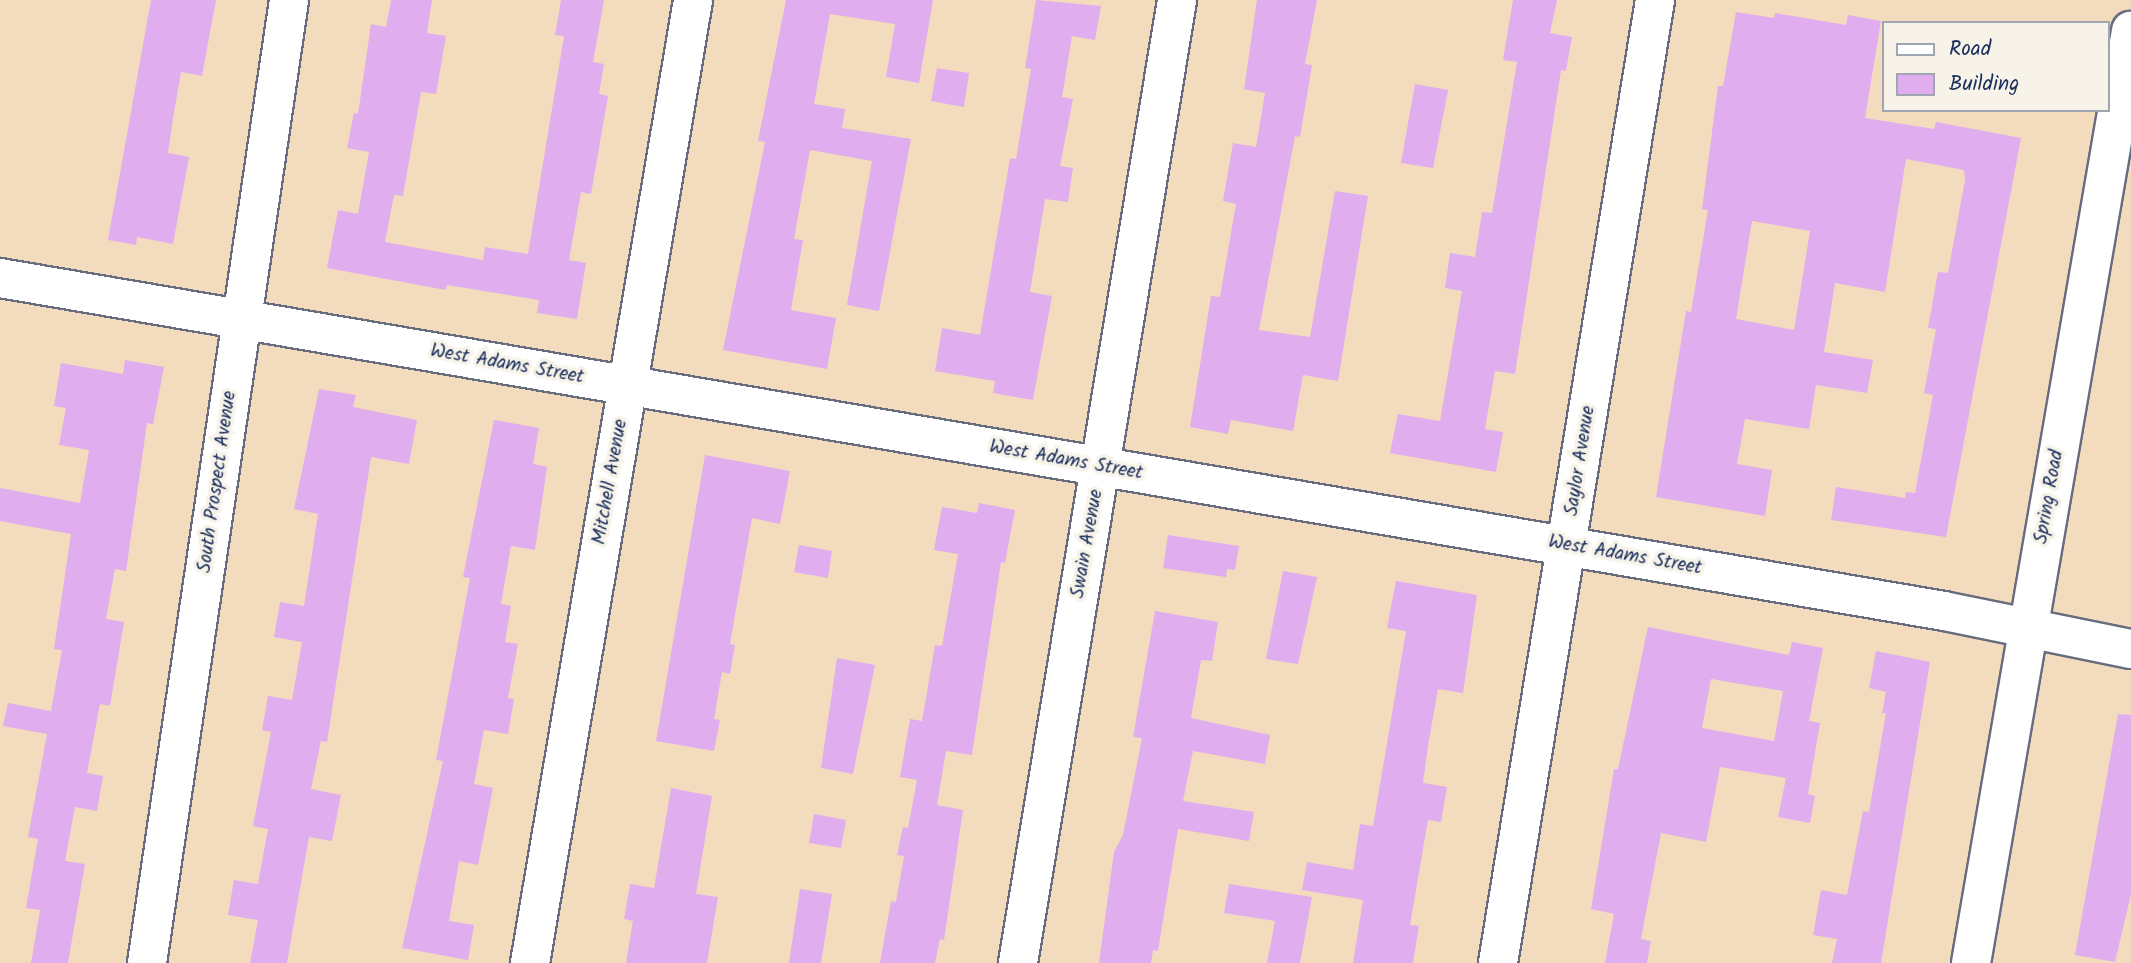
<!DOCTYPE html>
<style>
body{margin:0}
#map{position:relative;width:2131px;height:963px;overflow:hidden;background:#f3dcbd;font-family:Kalam,sans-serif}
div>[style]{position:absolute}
.building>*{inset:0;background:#e0adef}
.roads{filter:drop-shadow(2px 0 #676c7f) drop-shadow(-2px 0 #676c7f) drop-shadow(0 2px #676c7f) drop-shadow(0 -2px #676c7f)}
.minor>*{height:38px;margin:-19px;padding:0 19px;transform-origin:19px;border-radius:19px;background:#fff}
span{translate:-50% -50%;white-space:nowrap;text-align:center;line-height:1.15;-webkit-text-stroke:7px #f7f3e8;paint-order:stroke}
.street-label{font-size:19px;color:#1b2f5e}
.legend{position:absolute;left:1882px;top:21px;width:228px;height:91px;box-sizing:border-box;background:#f7f3e8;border:2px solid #9fa5b1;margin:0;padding:9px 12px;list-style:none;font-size:21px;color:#1b2f5e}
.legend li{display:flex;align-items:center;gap:14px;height:35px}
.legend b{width:35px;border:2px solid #9fa5b1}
</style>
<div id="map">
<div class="building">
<div style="clip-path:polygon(151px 0,216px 0,202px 76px,181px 72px,173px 118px,168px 153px,189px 157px,173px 244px,137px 237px,136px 245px,108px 240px)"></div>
<div style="clip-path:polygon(391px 0,432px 0,427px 33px,446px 36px,436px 94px,421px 92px,403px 196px,394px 195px,385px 242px,483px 260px,485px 247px,528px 254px,564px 36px,555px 35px,561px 0,604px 0,593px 62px,604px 64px,599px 94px,608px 96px,591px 194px,581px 192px,569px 260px,586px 263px,577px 319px,537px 313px,539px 300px,447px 285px,446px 290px,327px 268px,338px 210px,358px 214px,369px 152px,347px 148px,354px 113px,358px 114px,371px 24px,386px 27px)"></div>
<div style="clip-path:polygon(786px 0,933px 0,919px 83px,886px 77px,895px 24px,830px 14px,814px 104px,845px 109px,842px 128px,911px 139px,879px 311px,847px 305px,872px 161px,810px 150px,794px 239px,803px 240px,791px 310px,836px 318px,827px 369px,723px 350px,765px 142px,758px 141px)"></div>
<div style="clip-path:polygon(1036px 0,1101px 6px,1095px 40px,1072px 36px,1062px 97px,1073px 99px,1060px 166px,1073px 168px,1068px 202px,1045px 199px,1030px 292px,1052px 296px,1033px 400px,993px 393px,995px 381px,935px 371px,942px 328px,980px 335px,1010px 158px,1016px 159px,1031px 69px,1025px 68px)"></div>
<div style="clip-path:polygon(1257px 0,1317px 0,1305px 64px,1312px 65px,1300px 137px,1295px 136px,1259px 330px,1310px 337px,1335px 191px,1368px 196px,1338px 381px,1303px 375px,1293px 431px,1231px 420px,1228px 434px,1190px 427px,1211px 296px,1220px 297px,1236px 204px,1223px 201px,1233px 143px,1256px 147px,1265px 93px,1244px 89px)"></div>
<div style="clip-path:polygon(1513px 0,1557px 0,1550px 33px,1572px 37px,1566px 71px,1561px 70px,1515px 374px,1495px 371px,1485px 429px,1503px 432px,1496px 472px,1390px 453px,1398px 414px,1440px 421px,1462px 291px,1445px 288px,1450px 253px,1475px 257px,1482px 212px,1492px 213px,1517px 62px,1503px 60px)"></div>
<div style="clip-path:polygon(evenodd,1736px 12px,1774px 18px,1775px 13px,1846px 25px,1848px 15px,1881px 21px,1865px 118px,1934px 129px,1936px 122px,2021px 138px,1946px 537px,1831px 520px,1836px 487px,1905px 498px,1906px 492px,1915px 493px,1933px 395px,1924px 393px,1936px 329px,1928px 328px,1938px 272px,1948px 273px,1965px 180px,1964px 170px,1906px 159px,1885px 292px,1835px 283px,1824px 352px,1873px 360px,1867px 393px,1816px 385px,1809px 429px,1745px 419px,1737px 464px,1772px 470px,1765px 516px,1656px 497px,1686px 311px,1691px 312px,1708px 210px,1702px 209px,1718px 86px,1723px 86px,1736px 12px,1752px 221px,1810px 231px,1794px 330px,1736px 319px,1752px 221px)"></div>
<div style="clip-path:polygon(937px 68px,969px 73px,964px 107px,931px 101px)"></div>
<div style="clip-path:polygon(1415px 84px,1448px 90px,1433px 168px,1401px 163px)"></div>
<div style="clip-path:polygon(125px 360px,164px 367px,153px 424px,147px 423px,126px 571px,115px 569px,106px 619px,124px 622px,110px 706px,100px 704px,87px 773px,103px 776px,97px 811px,75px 807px,65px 861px,85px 864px,68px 963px,31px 963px,40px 910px,26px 908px,38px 839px,28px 837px,47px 734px,3px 726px,8px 703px,51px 711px,62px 650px,54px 649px,71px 534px,0 521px,0 488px,80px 503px,89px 450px,59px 445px,66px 408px,54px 406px,61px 363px,123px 374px)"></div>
<div style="clip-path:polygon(319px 389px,356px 395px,353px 407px,417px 420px,409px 464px,371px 457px,327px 742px,321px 741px,311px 789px,341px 795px,332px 841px,309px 837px,287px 963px,250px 963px,258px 920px,228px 915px,234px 880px,258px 884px,268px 829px,253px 826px,271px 732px,262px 730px,268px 696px,292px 700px,302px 642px,274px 637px,280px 602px,304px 606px,318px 514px,294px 509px)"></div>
<div style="clip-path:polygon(494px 420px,539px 428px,533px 464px,547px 467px,535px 550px,511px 546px,501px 604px,511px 606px,505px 642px,518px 644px,508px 698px,514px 699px,508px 734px,484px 730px,474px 784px,493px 788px,478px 865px,459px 861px,449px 921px,474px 925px,468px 960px,402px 948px,443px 761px,436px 760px,470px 578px,463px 577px)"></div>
<div style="clip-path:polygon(705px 455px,790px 471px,780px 524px,752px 518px,730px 644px,735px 645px,730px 674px,722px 672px,714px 719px,720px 720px,714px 751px,656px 741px)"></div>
<div style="clip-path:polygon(979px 503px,1015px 510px,1005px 563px,1001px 562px,972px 755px,946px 751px,937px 805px,963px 810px,944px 940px,940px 939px,935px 963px,880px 963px,891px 901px,896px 902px,904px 856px,897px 855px,903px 827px,908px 828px,917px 780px,900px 777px,910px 719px,922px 721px,935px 645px,942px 646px,958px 554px,934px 550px,942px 507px,977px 513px)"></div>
<div style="clip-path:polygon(1168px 535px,1239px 546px,1235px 570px,1227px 569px,1226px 577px,1163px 568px)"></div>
<div style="clip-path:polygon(799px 545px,832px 551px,828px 578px,794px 572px)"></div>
<div style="clip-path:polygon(1283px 571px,1317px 577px,1298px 664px,1266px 659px)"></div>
<div style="clip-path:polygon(1396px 581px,1477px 595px,1463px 693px,1438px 689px,1428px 746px,1423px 783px,1447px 787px,1441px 822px,1428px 820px,1410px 925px,1419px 926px,1413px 963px,1353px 963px,1363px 900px,1302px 890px,1307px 862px,1353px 870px,1360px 824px,1373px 826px,1406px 631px,1387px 628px)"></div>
<div style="clip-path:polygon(1155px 611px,1218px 622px,1212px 661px,1201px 660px,1191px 718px,1270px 735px,1265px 764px,1193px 751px,1183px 801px,1254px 812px,1249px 841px,1178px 829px,1158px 951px,1153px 950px,1151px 963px,1099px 963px,1114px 852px,1123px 835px,1142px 738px,1133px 737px)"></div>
<div style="clip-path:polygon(evenodd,1648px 627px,1789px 655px,1792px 642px,1823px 648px,1809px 721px,1820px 723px,1808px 794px,1815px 796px,1810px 823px,1778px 817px,1786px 778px,1720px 767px,1706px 842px,1661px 833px,1641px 939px,1651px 941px,1647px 963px,1605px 963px,1614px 914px,1591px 909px,1614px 769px,1618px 769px,1648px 627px,1711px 679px,1783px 691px,1774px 741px,1702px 728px,1711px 679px)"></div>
<div style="clip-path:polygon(1876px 651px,1930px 662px,1881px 963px,1832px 963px,1837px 939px,1813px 935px,1821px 890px,1847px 895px,1863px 811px,1869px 812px,1886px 713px,1882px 713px,1886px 692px,1869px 688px)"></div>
<div style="clip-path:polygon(837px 658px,875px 665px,853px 774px,821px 768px)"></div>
<div style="clip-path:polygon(2118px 714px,2131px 715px,2131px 894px,2115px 962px,2075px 955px)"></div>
<div style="clip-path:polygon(671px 788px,712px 796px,696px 894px,718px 897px,707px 963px,626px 963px,633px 921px,624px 919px,630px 884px,654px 888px)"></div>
<div style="clip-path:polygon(814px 814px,846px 820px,841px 848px,809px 843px)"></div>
<div style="clip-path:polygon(1229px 884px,1312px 897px,1300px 963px,1267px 963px,1275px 921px,1224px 913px)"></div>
<div style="clip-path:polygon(800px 889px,832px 894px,821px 963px,789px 963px)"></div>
</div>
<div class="roads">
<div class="minor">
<div style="left:0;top:278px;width:1972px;rotate:9.72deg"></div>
<div style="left:1944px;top:611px;width:191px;rotate:11.5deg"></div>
<div style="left:147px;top:963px;width:973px;rotate:-81.61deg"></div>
<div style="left:530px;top:963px;width:977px;rotate:-80.39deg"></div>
<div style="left:1018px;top:963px;width:976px;rotate:-80.62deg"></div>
<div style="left:1498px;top:963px;width:976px;rotate:-80.74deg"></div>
<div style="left:1971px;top:963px;width:946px;rotate:-80.26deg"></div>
</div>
</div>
<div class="street-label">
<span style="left:507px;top:365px;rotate:10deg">West Adams Street</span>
<span style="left:1066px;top:461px;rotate:10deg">West Adams Street</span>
<span style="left:1581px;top:461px;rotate:-81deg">Saylor Avenue</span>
<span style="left:218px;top:482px;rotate:-82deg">South Prospect Avenue</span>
<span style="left:611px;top:482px;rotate:-80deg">Mitchell Avenue</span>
<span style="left:2050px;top:497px;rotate:-80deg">Spring Road</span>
<span style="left:1088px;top:544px;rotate:-80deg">Swain Avenue</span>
<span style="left:1625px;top:556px;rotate:10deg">West Adams Street</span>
</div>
<ul class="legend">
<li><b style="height:9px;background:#fff"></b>Road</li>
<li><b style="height:19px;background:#e0adef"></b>Building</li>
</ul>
</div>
